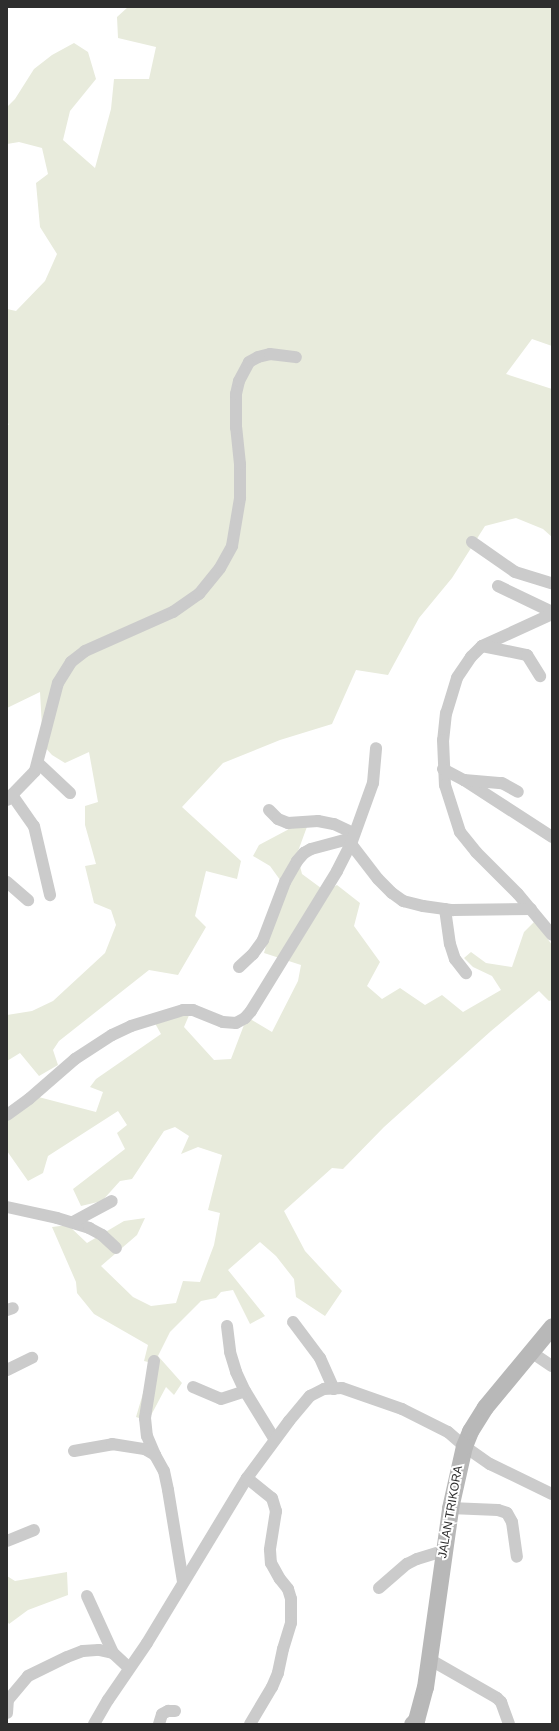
<!DOCTYPE html>
<style>
body{margin:0}
#map{position:relative;width:559px;height:1731px;overflow:hidden;background:#fff;font-family:Helvetica,sans-serif}
div>[style]{position:absolute}
.green>*{inset:0;background:#e8ebdc}
.street>*{height:12px;margin:-6px;padding:0 6px;transform-origin:6px;border-radius:6px;background:#cbcbcb}
.secondary>*{height:17px;margin:-8.5px;padding:0 8.5px;transform-origin:8.5px;border-radius:8.5px;background:#b8b8b8}
span{translate:-50% -50%;white-space:nowrap;text-align:center;line-height:1.15;-webkit-text-stroke:4px #fff;paint-order:stroke}
.street-label{font-size:12px;color:#2e2e2e}
.frame{position:absolute;inset:0;border:8px solid #2e2e2e;pointer-events:none}
</style>
<div id="map">
<div class="green">
<div style="clip-path:polygon(128px 7px,552px 7px,552px 346px,532px 339px,506px 374px,552px 389px,552px 537px,543px 529px,516px 518px,485px 526px,452px 578px,419px 618px,388px 675px,356px 670px,332px 724px,280px 740px,223px 763px,182px 807px,241px 861px,237px 879px,206px 871px,195px 916px,206px 927px,178px 975px,149px 970px,59px 1041px,53px 1050px,58px 1065px,39px 1076px,20px 1053px,7px 1061px,7px 1015px,32px 1011px,53px 1001px,105px 953px,116px 925px,111px 910px,94px 903px,85px 866px,96px 864px,85px 825px,85px 806px,98px 802px,89px 752px,65px 763px,52px 755px,43px 745px,40px 692px,7px 708px,7px 426px,9px 424px,7px 423px,7px 309px,16px 311px,45px 281px,57px 254px,40px 227px,36px 183px,48px 174px,42px 148px,19px 142px,7px 144px,7px 107px,15px 99px,34px 69px,52px 55px,74px 43px,88px 52px,96px 79px,70px 111px,63px 140px,95px 168px,111px 109px,114px 79px,149px 79px,156px 47px,118px 38px,117px 17px)"></div>
<div style="clip-path:polygon(308px 824px,297px 854px,302px 874px,325px 891px,337px 885px,360px 903px,354px 926px,380px 962px,367px 986px,382px 999px,400px 988px,425px 1005px,442px 995px,463px 1012px,501px 990px,492px 976px,473px 967px,464px 958px,471px 952px,486px 963px,512px 967px,524px 932px,535px 921px,552px 945px,552px 1000px,549px 1001px,539px 991px,491px 1031px,384px 1127px,343px 1169px,332px 1168px,284px 1211px,305px 1251px,342px 1291px,325px 1316px,296px 1297px,294px 1279px,276px 1256px,260px 1242px,228px 1270px,265px 1316px,250px 1324px,233px 1290px,221px 1292px,216px 1298px,201px 1301px,170px 1332px,158px 1356px,182px 1383px,174px 1395px,166px 1387px,148px 1421px,136px 1417px,152px 1363px,144px 1361px,148px 1345px,94px 1314px,77px 1293px,76px 1282px,52px 1227px,68px 1225px,87px 1243px,124px 1221px,145px 1218px,137px 1235px,101px 1266px,133px 1297px,151px 1306px,176px 1303px,183px 1281px,200px 1282px,214px 1245px,220px 1213px,208px 1210px,222px 1155px,198px 1147px,181px 1154px,189px 1136px,175px 1127px,164px 1131px,132px 1179px,120px 1181px,102px 1201px,81px 1206px,73px 1189px,125px 1149px,117px 1133px,127px 1125px,118px 1111px,48px 1156px,43px 1173px,28px 1181px,7px 1151px,7px 1108px,27px 1094px,96px 1112px,103px 1092px,90px 1087px,96px 1079px,161px 1034px,152px 1018px,193px 1006px,184px 1027px,214px 1060px,231px 1059px,247px 1017px,272px 1032px,298px 981px,301px 965px,264px 953px,283px 884px,270px 866px,253px 856px,259px 845px,291px 828px)"></div>
<div style="clip-path:polygon(67px 1572px,68px 1595px,28px 1610px,9px 1624px,7px 1621px,7px 1576px,15px 1581px)"></div>
</div>
<div class="street">
<div style="left:472px;top:542px;width:52px;rotate:34.9deg"></div>
<div style="left:515px;top:572px;width:39px;rotate:17deg"></div>
<div style="left:498px;top:586px;width:60px;rotate:25.7deg"></div>
<div style="left:552px;top:614px;width:77px;rotate:155.4deg"></div>
<div style="left:482px;top:646px;width:16px;rotate:135deg"></div>
<div style="left:471px;top:657px;width:25px;rotate:124deg"></div>
<div style="left:457px;top:678px;width:37px;rotate:107deg"></div>
<div style="left:446px;top:713px;width:27px;rotate:96deg"></div>
<div style="left:443px;top:740px;width:45px;rotate:87.5deg"></div>
<div style="left:445px;top:785px;width:49px;rotate:72.3deg"></div>
<div style="left:460px;top:832px;width:26px;rotate:51deg"></div>
<div style="left:476px;top:852px;width:59px;rotate:45deg"></div>
<div style="left:518px;top:894px;width:53px;rotate:50.3deg"></div>
<div style="left:482px;top:646px;width:46px;rotate:11.3deg"></div>
<div style="left:527px;top:655px;width:25px;rotate:58deg"></div>
<div style="left:38px;top:763px;width:44px;rotate:43.2deg"></div>
<div style="left:443px;top:769px;width:24px;rotate:28deg"></div>
<div style="left:464px;top:780px;width:105px;rotate:32.9deg"></div>
<div style="left:464px;top:780px;width:38px;rotate:5deg"></div>
<div style="left:502px;top:783px;width:18px;rotate:29deg"></div>
<div style="left:12px;top:795px;width:38px;rotate:55deg"></div>
<div style="left:34px;top:826px;width:71px;rotate:76.9deg"></div>
<div style="left:7px;top:800px;width:40px;rotate:-46deg"></div>
<div style="left:35px;top:771px;width:91px;rotate:-75.4deg"></div>
<div style="left:58px;top:683px;width:25px;rotate:-58deg"></div>
<div style="left:71px;top:662px;width:18px;rotate:-38deg"></div>
<div style="left:85px;top:651px;width:96px;rotate:-23.9deg"></div>
<div style="left:173px;top:612px;width:32px;rotate:-35deg"></div>
<div style="left:199px;top:594px;width:33px;rotate:-51deg"></div>
<div style="left:220px;top:568px;width:25px;rotate:-61deg"></div>
<div style="left:232px;top:546px;width:49px;rotate:-80.5deg"></div>
<div style="left:240px;top:498px;width:34px;rotate:-90deg"></div>
<div style="left:240px;top:464px;width:36px;rotate:-96deg"></div>
<div style="left:236px;top:428px;width:34px;rotate:-90deg"></div>
<div style="left:236px;top:394px;width:13px;rotate:-77deg"></div>
<div style="left:239px;top:381px;width:21px;rotate:-62deg"></div>
<div style="left:249px;top:362px;width:10px;rotate:-29deg"></div>
<div style="left:258px;top:357px;width:12px;rotate:-14deg"></div>
<div style="left:270px;top:354px;width:26px;rotate:7deg"></div>
<div style="left:269px;top:810px;width:13px;rotate:45deg"></div>
<div style="left:278px;top:819px;width:11px;rotate:22deg"></div>
<div style="left:288px;top:823px;width:30px;rotate:-4deg"></div>
<div style="left:318px;top:821px;width:16px;rotate:11deg"></div>
<div style="left:334px;top:824px;width:21px;rotate:25deg"></div>
<div style="left:351px;top:844px;width:44px;rotate:52.4deg"></div>
<div style="left:378px;top:879px;width:20px;rotate:45deg"></div>
<div style="left:392px;top:893px;width:14px;rotate:36deg"></div>
<div style="left:403px;top:901px;width:21px;rotate:14deg"></div>
<div style="left:423px;top:906px;width:30px;rotate:8deg"></div>
<div style="left:453px;top:910px;width:78px;rotate:-0.7deg"></div>
<div style="left:7px;top:882px;width:28px;rotate:41deg"></div>
<div style="left:445px;top:909px;width:35px;rotate:82deg"></div>
<div style="left:450px;top:944px;width:16px;rotate:72deg"></div>
<div style="left:455px;top:959px;width:18px;rotate:52deg"></div>
<div style="left:239px;top:967px;width:19px;rotate:-43deg"></div>
<div style="left:253px;top:954px;width:17px;rotate:-54deg"></div>
<div style="left:263px;top:940px;width:62px;rotate:-69.2deg"></div>
<div style="left:285px;top:882px;width:24px;rotate:-60deg"></div>
<div style="left:297px;top:861px;width:11px;rotate:-49deg"></div>
<div style="left:304px;top:853px;width:8px;rotate:-30deg"></div>
<div style="left:311px;top:849px;width:42px;rotate:-15deg"></div>
<div style="left:7px;top:1115px;width:27px;rotate:-36deg"></div>
<div style="left:29px;top:1099px;width:61px;rotate:-41deg"></div>
<div style="left:75px;top:1059px;width:44px;rotate:-33deg"></div>
<div style="left:112px;top:1035px;width:21px;rotate:-25deg"></div>
<div style="left:131px;top:1026px;width:54px;rotate:-17.1deg"></div>
<div style="left:183px;top:1010px;width:10px"></div>
<div style="left:193px;top:1010px;width:32px;rotate:22deg"></div>
<div style="left:223px;top:1022px;width:13px;rotate:4deg"></div>
<div style="left:236px;top:1023px;width:10px;rotate:-29deg"></div>
<div style="left:245px;top:1018px;width:9px;rotate:-49deg"></div>
<div style="left:251px;top:1011px;width:164px;rotate:-58.4deg"></div>
<div style="left:337px;top:871px;width:30px;rotate:-63deg"></div>
<div style="left:351px;top:844px;width:65px;rotate:-70.2deg"></div>
<div style="left:373px;top:783px;width:35px;rotate:-85deg"></div>
<div style="left:7px;top:1207px;width:51px;rotate:12.4deg"></div>
<div style="left:57px;top:1218px;width:34px;rotate:17deg"></div>
<div style="left:89px;top:1228px;width:15px;rotate:28deg"></div>
<div style="left:102px;top:1235px;width:19px;rotate:43deg"></div>
<div style="left:73px;top:1222px;width:44px;rotate:-28.3deg"></div>
<div style="left:7px;top:1310px;width:6px;rotate:-18deg"></div>
<div style="left:293px;top:1322px;width:45px;rotate:53.1deg"></div>
<div style="left:320px;top:1358px;width:34px;rotate:66deg"></div>
<div style="left:227px;top:1326px;width:26px;rotate:83deg"></div>
<div style="left:230px;top:1352px;width:21px;rotate:73deg"></div>
<div style="left:236px;top:1372px;width:21px;rotate:65deg"></div>
<div style="left:245px;top:1391px;width:57px;rotate:58.5deg"></div>
<div style="left:531px;top:1352px;width:25px;rotate:34deg"></div>
<div style="left:154px;top:1361px;width:58px;rotate:99deg"></div>
<div style="left:145px;top:1418px;width:18px;rotate:84deg"></div>
<div style="left:147px;top:1436px;width:21px;rotate:67deg"></div>
<div style="left:7px;top:1370px;width:28px;rotate:-26deg"></div>
<div style="left:193px;top:1387px;width:30px;rotate:23deg"></div>
<div style="left:221px;top:1399px;width:25px;rotate:-18deg"></div>
<div style="left:74px;top:1451px;width:39px;rotate:-10deg"></div>
<div style="left:112px;top:1444px;width:33px;rotate:9deg"></div>
<div style="left:145px;top:1449px;width:12px;rotate:31deg"></div>
<div style="left:155px;top:1455px;width:18px;rotate:61deg"></div>
<div style="left:164px;top:1471px;width:19px;rotate:78deg"></div>
<div style="left:168px;top:1490px;width:93px;rotate:80.7deg"></div>
<div style="left:247px;top:1478px;width:32px;rotate:39deg"></div>
<div style="left:272px;top:1498px;width:14px;rotate:73deg"></div>
<div style="left:276px;top:1511px;width:39px;rotate:99deg"></div>
<div style="left:270px;top:1550px;width:13px;rotate:86deg"></div>
<div style="left:271px;top:1563px;width:18px;rotate:61deg"></div>
<div style="left:280px;top:1579px;width:13px;rotate:51deg"></div>
<div style="left:288px;top:1589px;width:10px;rotate:73deg"></div>
<div style="left:291px;top:1599px;width:24px;rotate:90deg"></div>
<div style="left:291px;top:1623px;width:27px;rotate:107deg"></div>
<div style="left:283px;top:1649px;width:25px;rotate:102deg"></div>
<div style="left:278px;top:1673px;width:15px;rotate:113deg"></div>
<div style="left:272px;top:1687px;width:43px;rotate:120.7deg"></div>
<div style="left:450px;top:1508px;width:48px;rotate:2.4deg"></div>
<div style="left:498px;top:1510px;width:9px;rotate:18deg"></div>
<div style="left:507px;top:1513px;width:10px;rotate:61deg"></div>
<div style="left:512px;top:1522px;width:35px;rotate:82deg"></div>
<div style="left:7px;top:1541px;width:29px;rotate:-22deg"></div>
<div style="left:379px;top:1588px;width:37px;rotate:-41deg"></div>
<div style="left:407px;top:1564px;width:11px;rotate:-27deg"></div>
<div style="left:417px;top:1559px;width:28px;rotate:-17deg"></div>
<div style="left:87px;top:1596px;width:63px;rotate:65.5deg"></div>
<div style="left:429px;top:1659px;width:78px;rotate:29.8deg"></div>
<div style="left:497px;top:1698px;width:6px;rotate:45deg"></div>
<div style="left:501px;top:1702px;width:23px;rotate:70deg"></div>
<div style="left:7px;top:1713px;width:13px;rotate:-86deg"></div>
<div style="left:8px;top:1700px;width:31px;rotate:-50deg"></div>
<div style="left:28px;top:1676px;width:43px;rotate:-26deg"></div>
<div style="left:67px;top:1657px;width:17px;rotate:-21deg"></div>
<div style="left:83px;top:1651px;width:16px;rotate:-4deg"></div>
<div style="left:99px;top:1650px;width:14px;rotate:12deg"></div>
<div style="left:113px;top:1653px;width:22px;rotate:43deg"></div>
<div style="left:94px;top:1724px;width:28px;rotate:-60deg"></div>
<div style="left:108px;top:1700px;width:69px;rotate:-55.6deg"></div>
<div style="left:147px;top:1643px;width:193px;rotate:-58.8deg"></div>
<div style="left:247px;top:1478px;width:71px;rotate:-53.6deg"></div>
<div style="left:289px;top:1421px;width:33px;rotate:-50deg"></div>
<div style="left:310px;top:1396px;width:16px;rotate:-27deg"></div>
<div style="left:324px;top:1389px;width:18px;rotate:-3deg"></div>
<div style="left:342px;top:1388px;width:64px;rotate:19.3deg"></div>
<div style="left:402px;top:1409px;width:51px;rotate:26.6deg"></div>
<div style="left:448px;top:1432px;width:21px;rotate:41deg"></div>
<div style="left:464px;top:1446px;width:32px;rotate:35deg"></div>
<div style="left:490px;top:1464px;width:69px;rotate:25.8deg"></div>
<div style="left:159px;top:1724px;width:10px;rotate:-73deg"></div>
<div style="left:162px;top:1714px;width:7px;rotate:-27deg"></div>
<div style="left:168px;top:1711px;width:7px"></div>
</div>
<div class="secondary">
<div style="left:412px;top:1724px;width:6px;rotate:-45deg"></div>
<div style="left:416px;top:1720px;width:34px;rotate:-75deg"></div>
<div style="left:425px;top:1687px;width:181px;rotate:-82deg"></div>
<div style="left:450px;top:1508px;width:64px;rotate:-77.3deg"></div>
<div style="left:464px;top:1446px;width:16px;rotate:-68deg"></div>
<div style="left:470px;top:1431px;width:28px;rotate:-58deg"></div>
<div style="left:485px;top:1407px;width:105px;rotate:-50.4deg"></div>
</div>
<div class="street-label">
<span style="left:451px;top:1512px;rotate:-80deg">JALAN TRIKORA</span>
</div>
<div class="frame"></div>
</div>
